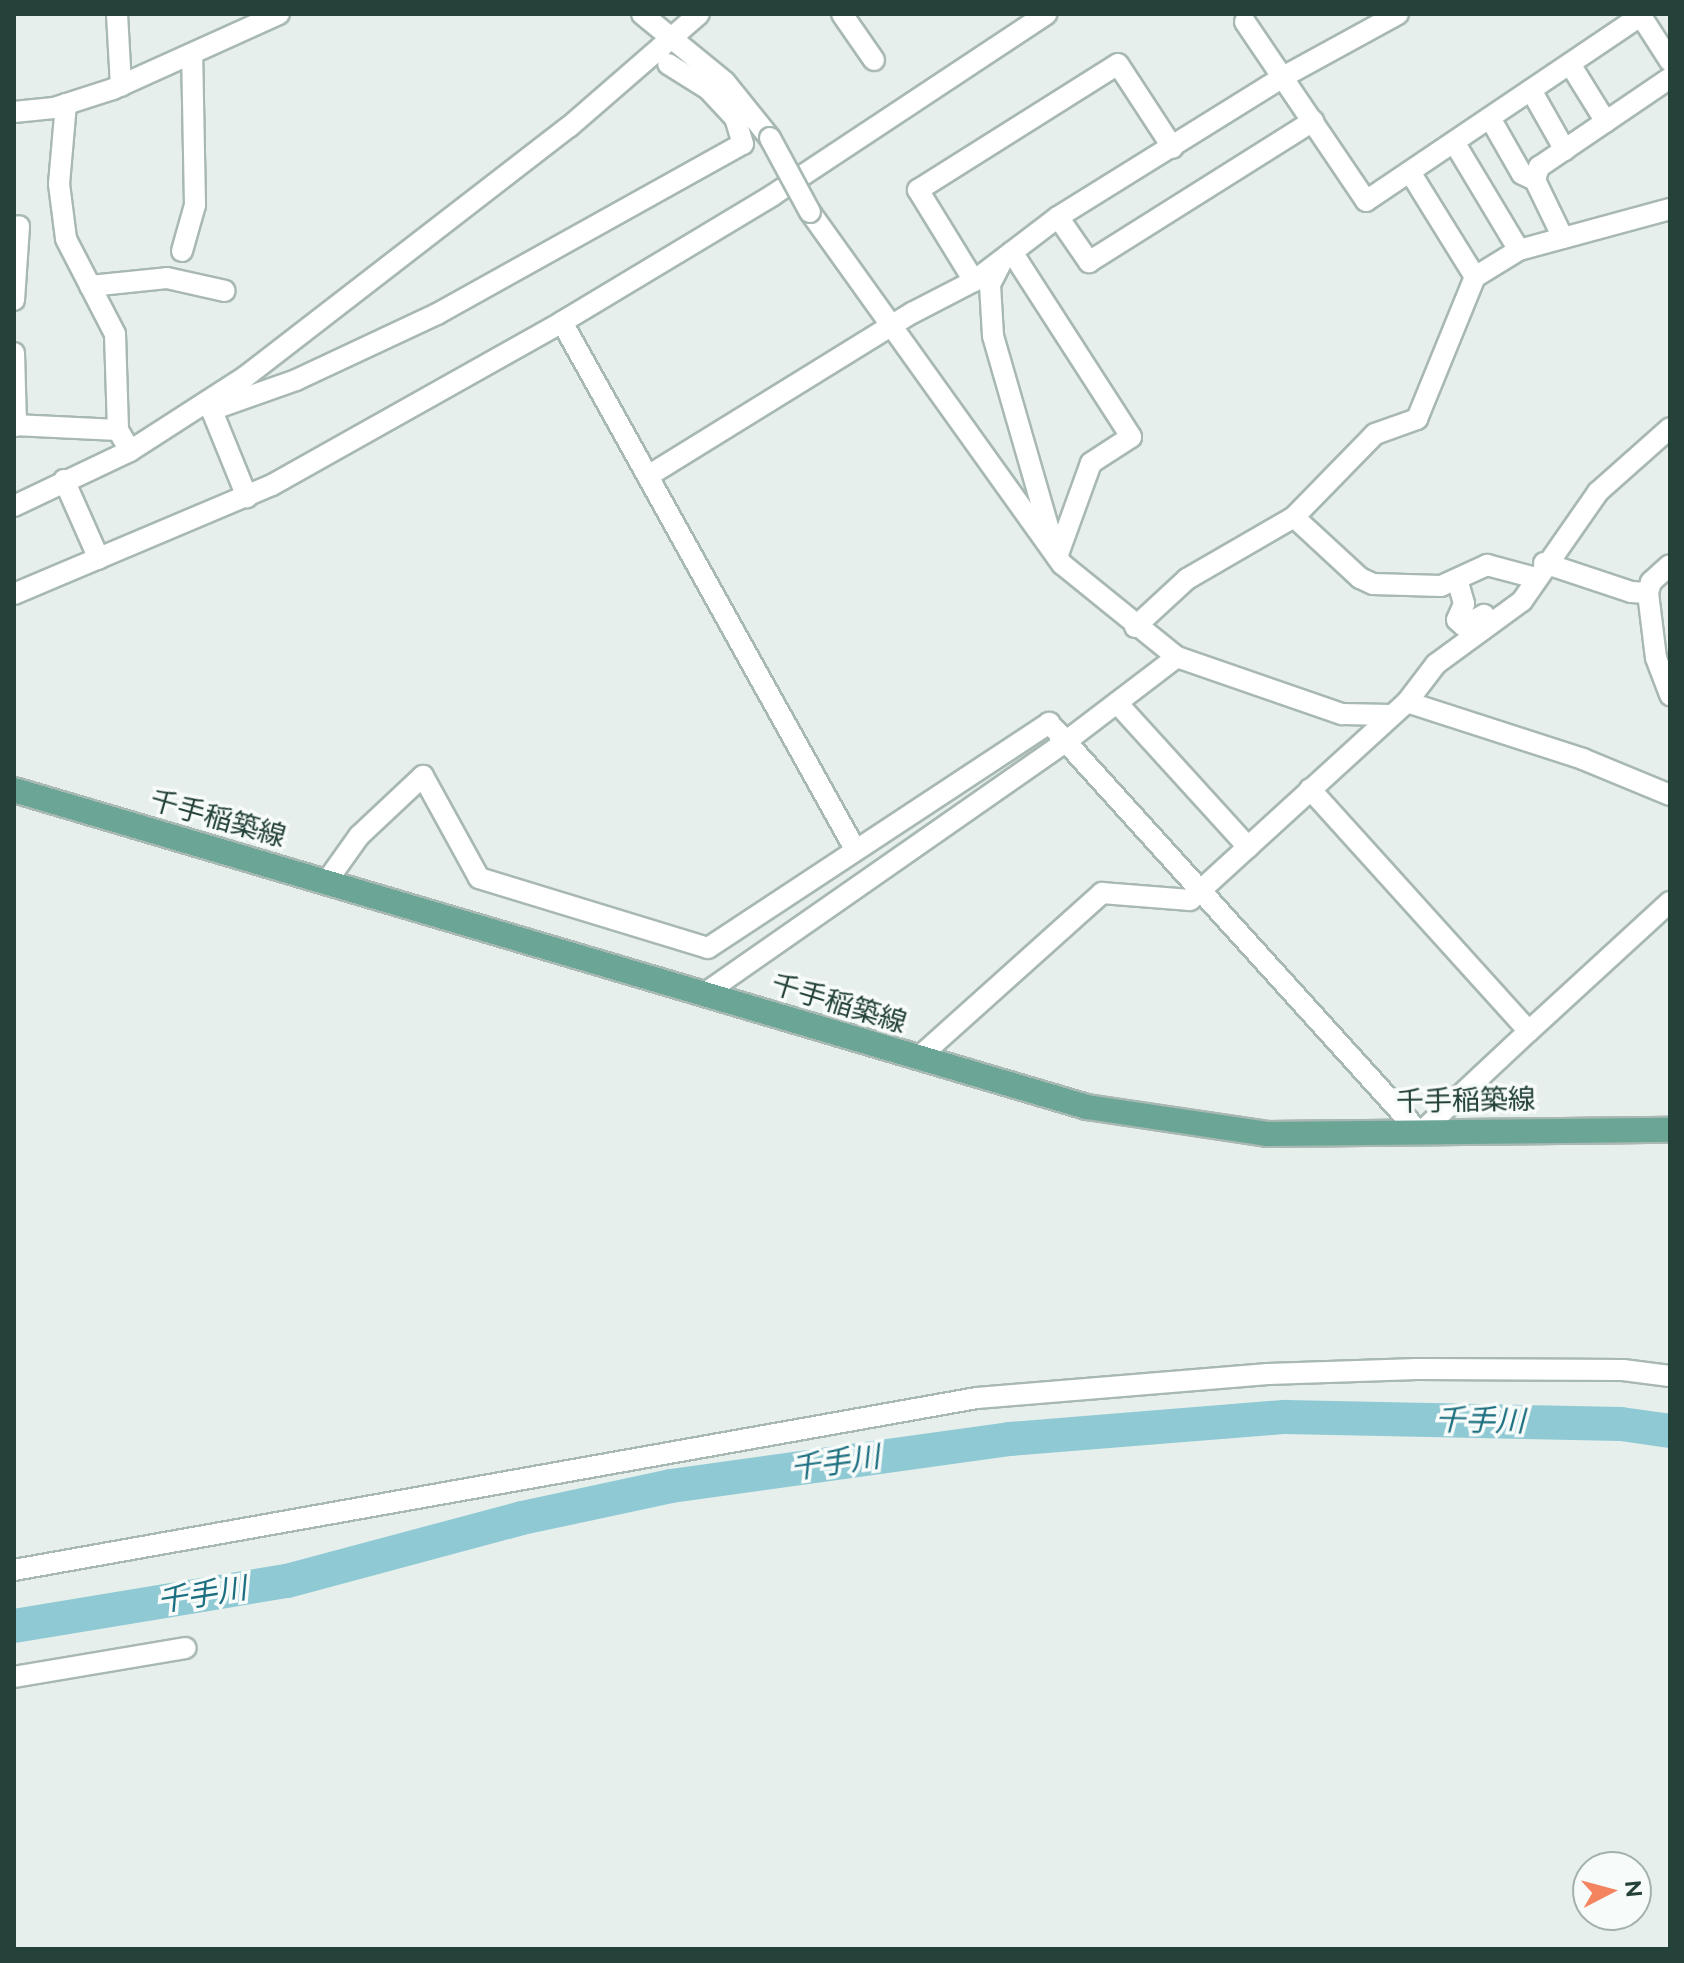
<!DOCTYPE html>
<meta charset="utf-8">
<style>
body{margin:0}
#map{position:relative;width:1684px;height:1963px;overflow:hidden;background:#e6efeb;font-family:Raleway,"Noto Sans JP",sans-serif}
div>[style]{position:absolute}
.river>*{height:34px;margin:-17px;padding:0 17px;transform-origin:17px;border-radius:17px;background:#8ec9d4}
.roads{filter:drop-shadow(2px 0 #a8b8b2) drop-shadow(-2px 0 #a8b8b2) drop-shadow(0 2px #a8b8b2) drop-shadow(0 -2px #a8b8b2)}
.minor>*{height:20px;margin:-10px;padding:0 10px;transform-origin:10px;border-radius:10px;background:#fff}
.major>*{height:24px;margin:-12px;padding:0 12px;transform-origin:12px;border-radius:12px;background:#6aa596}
.bridges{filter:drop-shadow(2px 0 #a8b8b2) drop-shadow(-2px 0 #a8b8b2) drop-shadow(0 2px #a8b8b2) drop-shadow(0 -2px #a8b8b2)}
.minor-bridge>*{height:20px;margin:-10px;padding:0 10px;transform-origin:10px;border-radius:10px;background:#fff}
span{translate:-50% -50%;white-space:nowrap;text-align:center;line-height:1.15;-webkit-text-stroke:7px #f7fbf9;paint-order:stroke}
.street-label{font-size:28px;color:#24423a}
.water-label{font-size:30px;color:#1c6f80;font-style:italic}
.frame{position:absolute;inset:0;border:16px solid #24423a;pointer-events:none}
.north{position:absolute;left:1572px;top:1851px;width:80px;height:80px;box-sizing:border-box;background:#f7fbf9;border:2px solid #a3b1ad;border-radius:50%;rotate:84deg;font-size:22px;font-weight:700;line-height:32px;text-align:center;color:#24423a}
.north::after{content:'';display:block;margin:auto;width:28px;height:36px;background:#f4845f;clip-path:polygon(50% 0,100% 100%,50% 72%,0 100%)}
</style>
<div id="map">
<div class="river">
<div style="left:14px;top:1626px;width:277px;rotate:-9.4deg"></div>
<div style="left:287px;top:1581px;width:243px;rotate:-15deg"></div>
<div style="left:522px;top:1518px;width:152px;rotate:-12.1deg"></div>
<div style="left:671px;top:1486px;width:342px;rotate:-7.9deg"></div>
<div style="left:1010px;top:1439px;width:276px;rotate:-4.6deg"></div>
<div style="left:1285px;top:1417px;width:336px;rotate:1.2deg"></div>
<div style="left:1621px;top:1424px;width:49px;rotate:8.1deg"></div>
</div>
<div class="roads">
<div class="minor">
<div style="left:117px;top:14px;width:72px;rotate:86.8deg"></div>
<div style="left:642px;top:14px;width:107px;rotate:39.3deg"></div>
<div style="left:725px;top:82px;width:72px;rotate:51.2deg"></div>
<div style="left:842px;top:14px;width:56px;rotate:55.2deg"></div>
<div style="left:1641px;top:16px;width:54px;rotate:57.2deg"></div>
<div style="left:1245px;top:22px;width:216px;rotate:55.9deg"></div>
<div style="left:1366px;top:201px;width:334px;rotate:-34deg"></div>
<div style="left:1570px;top:64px;width:68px;rotate:58.2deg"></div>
<div style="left:1531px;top:90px;width:69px;rotate:60.5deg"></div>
<div style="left:66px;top:104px;width:80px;rotate:95deg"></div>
<div style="left:59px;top:184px;width:55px;rotate:82.7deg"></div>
<div style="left:66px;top:239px;width:107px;rotate:62.7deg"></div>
<div style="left:115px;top:334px;width:96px;rotate:88.2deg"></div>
<div style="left:118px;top:430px;width:24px;rotate:60deg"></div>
<div style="left:14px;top:112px;width:40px;rotate:-5.7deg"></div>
<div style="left:54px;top:108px;width:62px;rotate:-17.9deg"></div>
<div style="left:113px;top:89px;width:182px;rotate:-24.3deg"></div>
<div style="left:1490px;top:118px;width:64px;rotate:60.3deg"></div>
<div style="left:1522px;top:174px;width:14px;rotate:25deg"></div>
<div style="left:1454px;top:142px;width:126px;rotate:59deg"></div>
<div style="left:1410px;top:172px;width:123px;rotate:58.2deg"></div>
<div style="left:810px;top:212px;width:433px;rotate:54.4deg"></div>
<div style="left:1062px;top:564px;width:148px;rotate:39deg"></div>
<div style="left:1177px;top:657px;width:175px;rotate:19.1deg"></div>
<div style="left:1342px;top:714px;width:49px;rotate:1.2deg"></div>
<div style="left:1058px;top:217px;width:55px;rotate:55.4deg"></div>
<div style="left:1089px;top:262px;width:265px;rotate:-32.2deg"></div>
<div style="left:1563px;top:238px;width:64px;rotate:-115.8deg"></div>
<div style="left:1535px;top:180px;width:14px;rotate:-73deg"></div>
<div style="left:1539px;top:167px;width:158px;rotate:-34.2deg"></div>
<div style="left:182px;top:251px;width:48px;rotate:-74.2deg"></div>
<div style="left:195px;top:205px;width:150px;rotate:-91.1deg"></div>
<div style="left:1012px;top:252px;width:220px;rotate:57.2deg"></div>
<div style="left:1131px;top:437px;width:48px;rotate:147deg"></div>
<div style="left:1091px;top:463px;width:100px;rotate:109.9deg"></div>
<div style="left:1002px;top:261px;width:27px;rotate:117deg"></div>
<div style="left:990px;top:285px;width:51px;rotate:86.6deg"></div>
<div style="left:993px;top:336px;width:213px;rotate:73.9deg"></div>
<div style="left:974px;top:281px;width:107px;rotate:-121.6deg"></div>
<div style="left:918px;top:190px;width:236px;rotate:-32.2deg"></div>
<div style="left:1118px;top:64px;width:100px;rotate:56.8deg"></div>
<div style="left:90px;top:286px;width:77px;rotate:-5.9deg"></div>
<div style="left:167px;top:278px;width:59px;rotate:12.6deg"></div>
<div style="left:14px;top:300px;width:74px;rotate:-86.1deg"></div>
<div style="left:562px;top:322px;width:603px;rotate:60.93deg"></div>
<div style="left:14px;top:353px;width:73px;rotate:88.4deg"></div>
<div style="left:208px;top:401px;width:104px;rotate:67.9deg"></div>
<div style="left:211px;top:410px;width:90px;rotate:-19.4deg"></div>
<div style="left:296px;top:380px;width:156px;rotate:-25.1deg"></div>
<div style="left:437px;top:314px;width:350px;rotate:-29.1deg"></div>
<div style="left:743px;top:144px;width:27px;rotate:-107deg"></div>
<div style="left:735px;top:118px;width:40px;rotate:-133deg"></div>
<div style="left:708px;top:89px;width:47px;rotate:-148deg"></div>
<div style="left:14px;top:425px;width:104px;rotate:2.8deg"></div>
<div style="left:648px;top:476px;width:310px;rotate:-31.7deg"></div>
<div style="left:912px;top:313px;width:70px;rotate:-27.3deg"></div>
<div style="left:974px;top:281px;width:106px;rotate:-37.3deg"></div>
<div style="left:1058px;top:217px;width:265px;rotate:-31.9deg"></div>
<div style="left:1283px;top:77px;width:131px;rotate:-28.7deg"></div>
<div style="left:64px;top:480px;width:86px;rotate:66.1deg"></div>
<div style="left:14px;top:506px;width:128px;rotate:-25.4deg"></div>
<div style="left:130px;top:451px;width:137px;rotate:-32.8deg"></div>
<div style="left:245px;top:377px;width:409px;rotate:-37.7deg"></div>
<div style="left:569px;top:127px;width:172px;rotate:-41deg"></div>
<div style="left:1294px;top:517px;width:90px;rotate:42.7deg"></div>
<div style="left:1360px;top:578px;width:14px;rotate:25deg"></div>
<div style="left:1373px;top:584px;width:68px;rotate:1.7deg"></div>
<div style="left:1441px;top:586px;width:51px;rotate:-24.5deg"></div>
<div style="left:1487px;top:565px;width:51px;rotate:14.9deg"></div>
<div style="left:1544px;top:563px;width:92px;rotate:18.4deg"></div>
<div style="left:1631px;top:592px;width:17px;rotate:3deg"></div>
<div style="left:1648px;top:593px;width:65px;rotate:83deg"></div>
<div style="left:1656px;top:658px;width:40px;rotate:69deg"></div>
<div style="left:1457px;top:579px;width:26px;rotate:74deg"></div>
<div style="left:1464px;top:604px;width:17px;rotate:114deg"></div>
<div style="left:1457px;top:620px;width:9px;rotate:41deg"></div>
<div style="left:1464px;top:626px;width:23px;rotate:-29deg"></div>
<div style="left:1648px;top:593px;width:11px;rotate:-75deg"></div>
<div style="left:1651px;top:582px;width:25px;rotate:-42deg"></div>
<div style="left:14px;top:594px;width:280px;rotate:-22.9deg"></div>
<div style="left:272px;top:485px;width:333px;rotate:-29.3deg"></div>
<div style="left:562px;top:322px;width:246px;rotate:-31deg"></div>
<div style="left:773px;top:195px;width:328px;rotate:-33.5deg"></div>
<div style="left:1135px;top:627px;width:71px;rotate:-42.7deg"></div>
<div style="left:1187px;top:579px;width:124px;rotate:-30.1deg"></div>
<div style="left:1294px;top:517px;width:116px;rotate:-45.7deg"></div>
<div style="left:1375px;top:434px;width:45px;rotate:-19.7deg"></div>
<div style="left:1417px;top:419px;width:153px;rotate:-67.8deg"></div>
<div style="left:1475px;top:277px;width:52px;rotate:-31.5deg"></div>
<div style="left:1519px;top:250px;width:156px;rotate:-15.2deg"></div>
<div style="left:1407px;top:702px;width:185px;rotate:17.9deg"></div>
<div style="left:1583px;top:759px;width:94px;rotate:22.5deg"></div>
<div style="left:1117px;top:703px;width:195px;rotate:47.7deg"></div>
<div style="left:1310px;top:789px;width:326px;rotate:47.9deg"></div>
<div style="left:1529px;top:1031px;width:146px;rotate:136.9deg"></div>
<div style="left:327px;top:881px;width:55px;rotate:-54.6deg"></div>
<div style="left:359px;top:836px;width:88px;rotate:-43.2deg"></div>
<div style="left:423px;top:776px;width:116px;rotate:61.2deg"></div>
<div style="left:479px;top:878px;width:239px;rotate:17deg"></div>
<div style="left:708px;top:948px;width:409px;rotate:-33.4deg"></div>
<div style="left:1049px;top:723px;width:550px;rotate:47.87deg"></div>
<div style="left:704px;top:994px;width:439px;rotate:-34.9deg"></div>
<div style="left:1064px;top:743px;width:142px;rotate:-37.3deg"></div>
<div style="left:1529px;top:1031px;width:191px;rotate:-42.5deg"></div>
<div style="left:917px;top:1059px;width:249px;rotate:-41.9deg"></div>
<div style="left:1102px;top:893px;width:88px;rotate:4.5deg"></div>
<div style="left:1190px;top:900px;width:294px;rotate:-42.4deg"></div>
<div style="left:1407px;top:702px;width:48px;rotate:-52.7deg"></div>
<div style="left:1436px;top:664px;width:107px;rotate:-36.2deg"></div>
<div style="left:1522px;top:601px;width:133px;rotate:-55.1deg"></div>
<div style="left:1598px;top:492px;width:96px;rotate:-41.6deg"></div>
<div style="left:14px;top:1570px;width:978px;rotate:-10.13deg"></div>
<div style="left:977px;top:1398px;width:292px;rotate:-4.7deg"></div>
<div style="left:1268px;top:1374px;width:149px;rotate:-1.9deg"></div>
<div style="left:1417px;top:1369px;width:206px;rotate:0.3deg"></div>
<div style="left:1623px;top:1370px;width:47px;rotate:7.3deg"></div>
<div style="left:14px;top:1677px;width:174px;rotate:-9.6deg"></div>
</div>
<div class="major">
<div style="left:14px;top:790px;width:1119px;rotate:16.46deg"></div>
<div style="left:1087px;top:1107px;width:182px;rotate:8.5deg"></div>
<div style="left:1267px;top:1134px;width:403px;rotate:-0.6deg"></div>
</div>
</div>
<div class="bridges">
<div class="minor-bridge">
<div style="left:770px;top:138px;width:84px;rotate:61.6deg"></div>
</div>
</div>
<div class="street-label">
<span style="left:218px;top:819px;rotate:16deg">千手稲築線</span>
<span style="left:839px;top:1004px;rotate:17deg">千手稲築線</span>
<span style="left:1466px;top:1101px;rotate:-1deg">千手稲築線</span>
</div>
<div class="water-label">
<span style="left:1480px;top:1421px;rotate:1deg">千手川</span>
<span style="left:835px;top:1463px;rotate:-8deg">千手川</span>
<span style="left:202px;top:1595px;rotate:-9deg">千手川</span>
</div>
<div class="frame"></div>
<div class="north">N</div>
</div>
